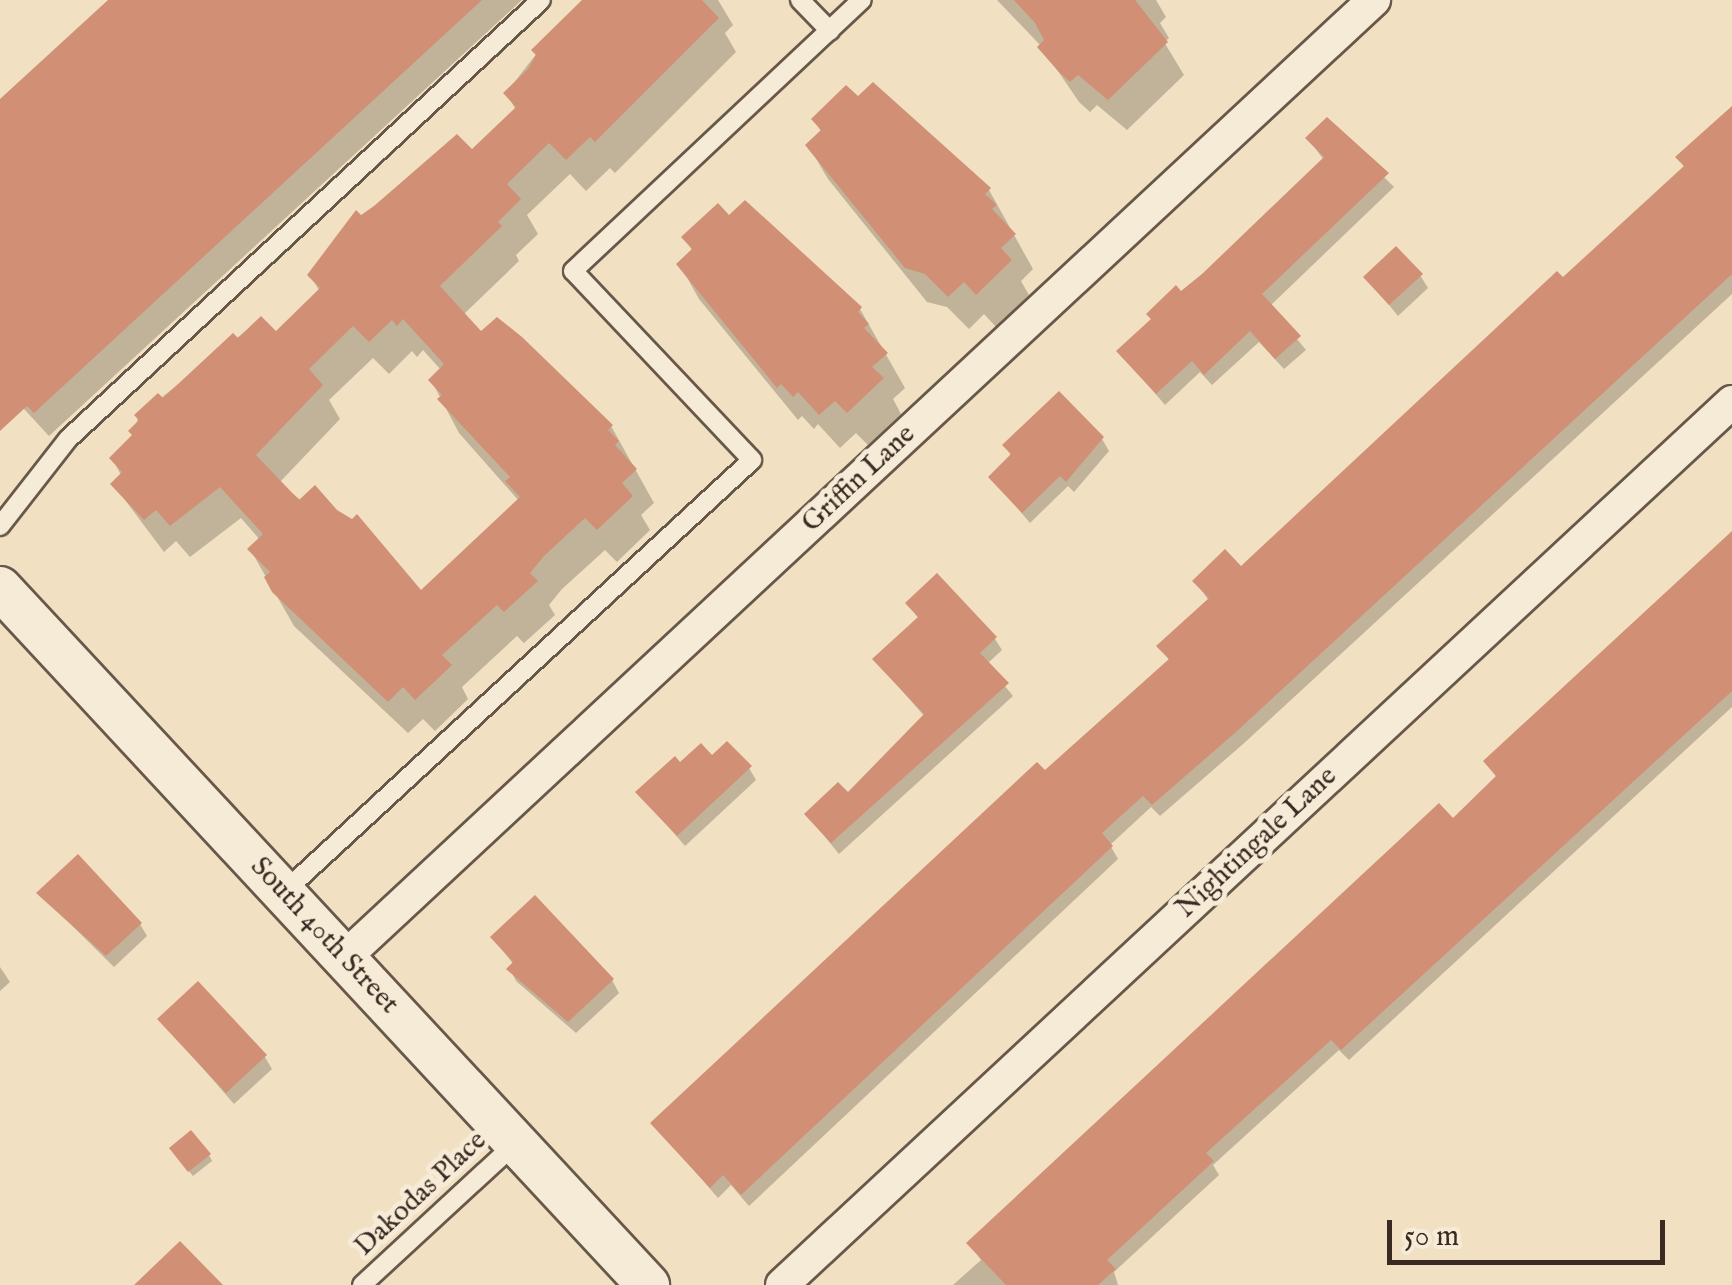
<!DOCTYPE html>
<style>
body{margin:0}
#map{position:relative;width:1732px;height:1285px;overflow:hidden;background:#f1e0c1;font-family:"IM FELL English",serif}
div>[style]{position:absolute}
.shadow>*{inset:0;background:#0003}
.building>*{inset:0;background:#d19075}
.roads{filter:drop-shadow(2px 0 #68584a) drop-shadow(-2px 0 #68584a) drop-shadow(0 2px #68584a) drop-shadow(0 -2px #68584a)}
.service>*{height:18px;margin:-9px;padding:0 9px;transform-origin:9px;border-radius:9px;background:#f6ebd7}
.minor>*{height:32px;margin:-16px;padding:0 16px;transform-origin:16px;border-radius:16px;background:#f6ebd7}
.tertiary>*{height:42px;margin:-21px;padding:0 21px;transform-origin:21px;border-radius:21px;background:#f6ebd7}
span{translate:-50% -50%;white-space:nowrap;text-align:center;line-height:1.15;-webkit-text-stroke:10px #f6ebd7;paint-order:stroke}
.street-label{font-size:28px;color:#3b2a22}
.scale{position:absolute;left:1387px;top:1220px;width:278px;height:45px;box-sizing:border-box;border:5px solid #3b2a22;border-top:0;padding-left:12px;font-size:30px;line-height:35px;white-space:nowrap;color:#3b2a22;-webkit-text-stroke:8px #f6ebd7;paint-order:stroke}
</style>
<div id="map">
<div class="shadow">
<div style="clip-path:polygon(111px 0,522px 0,49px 436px,0 383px,0 103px)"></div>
<div style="clip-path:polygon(evenodd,601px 0,718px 0,733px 25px,725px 33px,736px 52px,615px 173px,610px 168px,586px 191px,570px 174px,527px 215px,538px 234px,516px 255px,519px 261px,463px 315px,481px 335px,611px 426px,654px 503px,641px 515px,650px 530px,617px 562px,605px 550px,562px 589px,549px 605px,555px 615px,524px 643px,517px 636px,462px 687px,468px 699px,435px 731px,423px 719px,408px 733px,294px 626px,250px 549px,260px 540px,241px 518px,190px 557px,176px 541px,164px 552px,113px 484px,121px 475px,112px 458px,134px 437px,138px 416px,261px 319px,276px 335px,320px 292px,310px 275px,360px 218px,472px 153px,516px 110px,506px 93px,554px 31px,601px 0,423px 350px,441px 370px,431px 380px,459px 433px,519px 501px,420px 593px,279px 483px,340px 419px,329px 400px,373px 358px,389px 374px,412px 351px,417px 357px,423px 350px)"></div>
<div style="clip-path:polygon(997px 0,1156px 0,1166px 17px,1160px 23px,1169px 38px,1164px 42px,1184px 75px,1127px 130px,1097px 105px,1090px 112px,1079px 102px,1041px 46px)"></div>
<div style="clip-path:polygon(1732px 113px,1732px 294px,1242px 745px,1160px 816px,1151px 807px,1110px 845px,1118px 859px,749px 1206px,731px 1185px,718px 1198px,653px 1123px,1170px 662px,1160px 646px,1209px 601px,1195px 581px,1241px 569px,1685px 169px,1679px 158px)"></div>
<div style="clip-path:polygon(814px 120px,989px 190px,1033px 269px,1021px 281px,1029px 295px,996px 327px,984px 314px,969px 329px,947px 307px,927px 302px,828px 179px,808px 145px,822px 133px)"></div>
<div style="clip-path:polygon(1327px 120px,1394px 187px,1270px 306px,1306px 350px,1284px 369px,1259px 342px,1212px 385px,1200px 372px,1165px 405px,1120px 352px,1324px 160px,1308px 139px)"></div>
<div style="clip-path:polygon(729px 219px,860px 309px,905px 388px,893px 399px,901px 414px,868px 445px,856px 433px,840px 448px,818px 424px,814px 429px,802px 416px,798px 420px,699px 299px,680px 265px,693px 252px,685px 238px)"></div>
<div style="clip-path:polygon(1420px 275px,1428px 288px,1398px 316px,1366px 277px)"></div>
<div style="clip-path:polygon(1102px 439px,1109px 451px,1074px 492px,1068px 486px,1030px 523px,991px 477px,1012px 457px,1005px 446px)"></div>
<div style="clip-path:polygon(1732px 535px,1732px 707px,1349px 1060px,1339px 1050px,1213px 1165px,1219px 1175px,1114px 1272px,1118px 1285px,953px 1285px,981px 1260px,969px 1243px,1453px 821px,1497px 778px,1486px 762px)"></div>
<div style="clip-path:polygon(908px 604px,995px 639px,1002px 650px,987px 664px,1013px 696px,839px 854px,807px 815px,848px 796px,925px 717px,875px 660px,919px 619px)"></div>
<div style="clip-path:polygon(712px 758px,749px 768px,756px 780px,685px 846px,639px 792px,680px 766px)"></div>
<div style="clip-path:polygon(39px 893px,140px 924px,147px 936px,114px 967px)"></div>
<div style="clip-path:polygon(493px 938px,612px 980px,619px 993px,576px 1033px,516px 981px,510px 969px,514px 965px)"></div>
<div style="clip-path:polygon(0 967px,10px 982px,0 991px)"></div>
<div style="clip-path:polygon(160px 1019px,265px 1057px,272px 1069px,234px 1104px)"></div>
<div style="clip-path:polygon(175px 1154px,209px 1155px,212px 1161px,193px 1176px)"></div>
</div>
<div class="building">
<div style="clip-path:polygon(108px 0,482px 0,34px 413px,27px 406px,0 431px,0 99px)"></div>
<div style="clip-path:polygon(evenodd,582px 0,702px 0,719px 18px,595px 142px,590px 137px,566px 160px,549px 143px,507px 184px,521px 199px,498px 222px,502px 226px,440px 286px,481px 331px,497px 317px,522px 337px,613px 425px,608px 430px,619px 441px,615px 445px,637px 469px,622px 483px,633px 496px,597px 530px,585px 518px,544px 556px,530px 573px,538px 581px,504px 612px,497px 605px,442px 655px,452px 665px,415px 700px,403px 687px,388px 702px,272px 592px,264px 577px,270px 572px,247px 549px,263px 534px,220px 487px,170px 526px,156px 510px,144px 520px,110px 484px,122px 472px,109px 458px,132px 435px,128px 431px,139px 420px,134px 415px,158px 393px,163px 398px,233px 333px,238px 338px,261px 316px,276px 331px,320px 288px,307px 275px,356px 210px,361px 215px,374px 206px,457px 134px,472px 149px,516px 107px,503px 93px,528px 69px,536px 55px,531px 50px,582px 0,403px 319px,444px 364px,428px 380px,442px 395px,437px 399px,510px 477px,505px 481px,520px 497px,421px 590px,357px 514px,352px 519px,337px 510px,315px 485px,299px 500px,256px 455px,323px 385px,309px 369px,353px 326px,369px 342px,392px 320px,397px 326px,403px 319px)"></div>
<div style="clip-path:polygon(1014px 0,1135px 0,1168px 42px,1108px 100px,1078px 75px,1070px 82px,1058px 71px,1037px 47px,1044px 40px,1035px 23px)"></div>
<div style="clip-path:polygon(873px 82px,991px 188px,985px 194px,997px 205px,992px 209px,1016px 234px,1001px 248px,1012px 260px,976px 295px,964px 282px,948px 297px,925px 274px,905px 268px,805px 145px,821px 130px,811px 119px,846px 85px,858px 96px)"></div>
<div style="clip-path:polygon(1732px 106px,1732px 274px,1236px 732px,1152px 805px,1143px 796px,1102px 833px,1113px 846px,741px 1195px,723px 1175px,710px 1188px,650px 1123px,1037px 762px,1045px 770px,1169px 659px,1156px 646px,1209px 598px,1192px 581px,1225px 549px,1241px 566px,1557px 271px,1563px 277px,1684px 166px,1675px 157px)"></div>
<div style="clip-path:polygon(1327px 117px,1389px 173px,1262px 294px,1301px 336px,1275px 359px,1250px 331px,1204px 375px,1192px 361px,1156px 394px,1116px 351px,1151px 319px,1146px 314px,1176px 285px,1181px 291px,1202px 274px,1324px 157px,1305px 138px)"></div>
<div style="clip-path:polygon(745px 200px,862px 307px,858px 312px,869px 324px,864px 328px,888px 353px,872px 367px,884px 378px,847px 413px,835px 401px,819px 415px,798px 392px,793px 397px,781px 384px,777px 388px,676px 264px,692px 249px,681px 237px,718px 203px,729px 215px)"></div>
<div style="clip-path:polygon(1396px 246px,1423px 274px,1389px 305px,1363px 277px)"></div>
<div style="clip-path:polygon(1059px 391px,1104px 437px,1066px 482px,1060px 476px,1022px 513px,988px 477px,1011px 454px,1002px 445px)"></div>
<div style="clip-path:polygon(1732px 531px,1732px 691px,1341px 1050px,1331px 1040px,1206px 1153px,1214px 1161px,1107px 1260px,1116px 1269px,1098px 1285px,1006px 1285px,966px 1243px,1439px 803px,1453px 818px,1496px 776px,1483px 761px)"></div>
<div style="clip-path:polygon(937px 573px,997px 637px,980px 653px,1009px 683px,831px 843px,804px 814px,838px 782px,848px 792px,924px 714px,872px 659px,918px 617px,905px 603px)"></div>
<div style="clip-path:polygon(727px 741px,752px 766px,677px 836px,635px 792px,675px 756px,680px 762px,701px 743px,712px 755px)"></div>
<div style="clip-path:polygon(78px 854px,142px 923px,106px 956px,36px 893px)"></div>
<div style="clip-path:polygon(535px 895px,614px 979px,568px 1022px,506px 969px,513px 962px,490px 937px)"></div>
<div style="clip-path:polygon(198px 981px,267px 1055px,226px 1093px,157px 1019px)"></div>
<div style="clip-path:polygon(191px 1130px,211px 1154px,188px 1172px,169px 1148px)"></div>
<div style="clip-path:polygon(180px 1241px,223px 1285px,134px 1285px)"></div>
</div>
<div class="roads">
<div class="service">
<div style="left:800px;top:0;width:43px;rotate:45.9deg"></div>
<div style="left:0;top:526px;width:110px;rotate:-52deg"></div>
<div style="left:68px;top:439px;width:645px;rotate:-42.86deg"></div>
<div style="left:284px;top:892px;width:637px;rotate:-42.71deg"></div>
<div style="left:752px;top:460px;width:260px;rotate:-133.4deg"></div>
<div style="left:573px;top:271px;width:396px;rotate:-43.2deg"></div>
<div style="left:362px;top:1285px;width:209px;rotate:-42.7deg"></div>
</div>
<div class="minor">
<div style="left:344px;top:958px;width:1407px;rotate:-42.93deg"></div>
<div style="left:782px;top:1285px;width:1297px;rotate:-42.91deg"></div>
</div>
<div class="tertiary">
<div style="left:0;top:588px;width:952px;rotate:47.09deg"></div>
</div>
</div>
<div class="street-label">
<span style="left:859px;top:479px;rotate:-43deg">Griffin Lane</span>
<span style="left:1257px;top:843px;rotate:-43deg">Nightingale Lane</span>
<span style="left:324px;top:936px;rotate:47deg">South 40th Street</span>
<span style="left:421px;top:1194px;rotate:-43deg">Dakodas Place</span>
</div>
<div class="scale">50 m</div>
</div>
